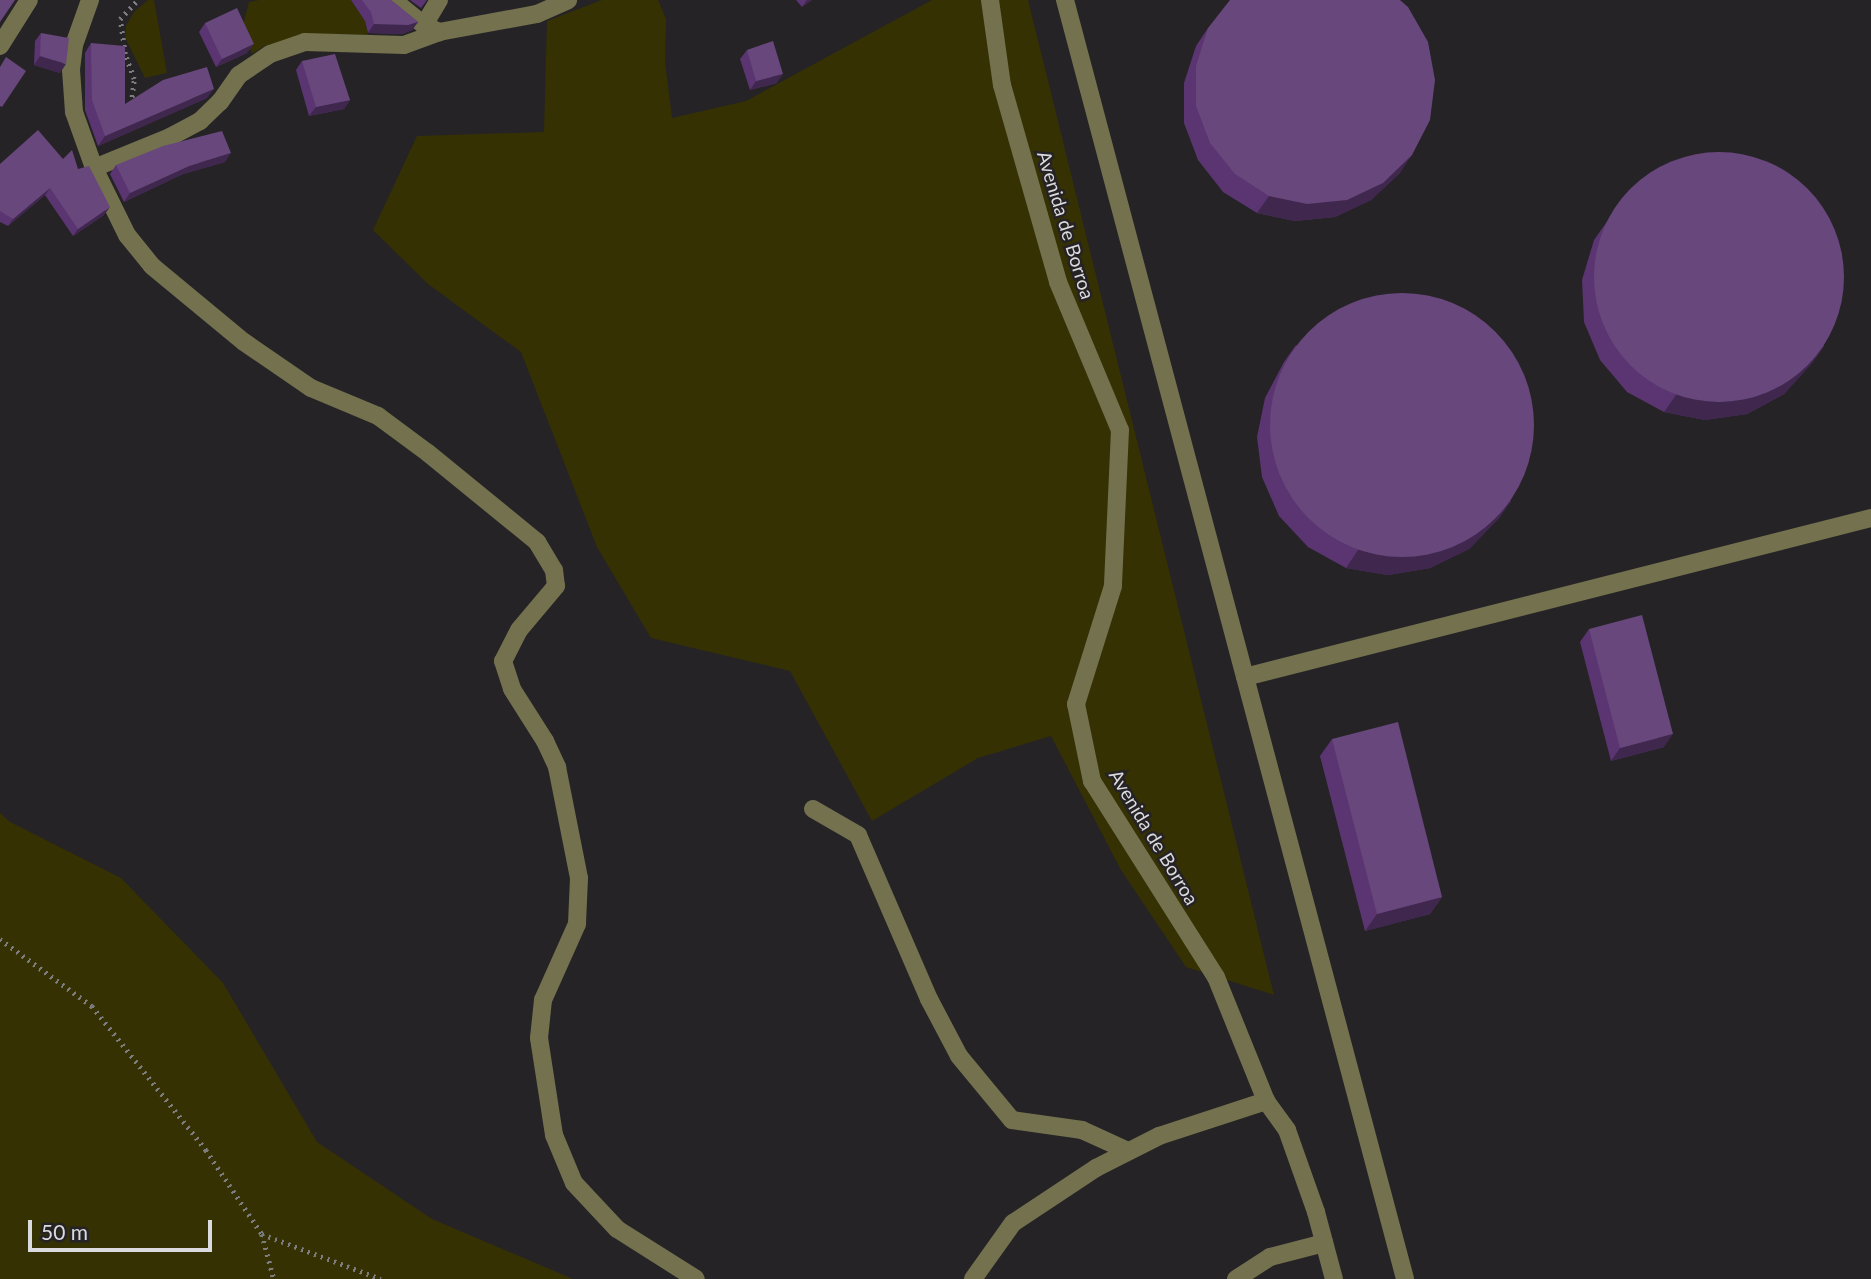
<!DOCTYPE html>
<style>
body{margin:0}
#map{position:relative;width:1871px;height:1279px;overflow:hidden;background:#252326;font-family:Lato,sans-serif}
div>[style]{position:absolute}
.green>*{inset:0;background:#353103}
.path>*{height:4.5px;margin-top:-2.25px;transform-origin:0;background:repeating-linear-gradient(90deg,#7d7c7e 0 2px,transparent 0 7px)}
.minor>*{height:18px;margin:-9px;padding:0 9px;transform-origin:9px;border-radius:9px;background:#73714e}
.wall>*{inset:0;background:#5b3571}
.shaded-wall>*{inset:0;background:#3f274e}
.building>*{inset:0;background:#68477d}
.round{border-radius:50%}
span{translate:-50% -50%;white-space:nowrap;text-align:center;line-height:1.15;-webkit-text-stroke:5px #252326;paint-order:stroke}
.street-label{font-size:19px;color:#dbdadc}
.scale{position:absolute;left:28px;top:1220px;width:184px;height:32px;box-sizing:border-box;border:4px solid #dbdadc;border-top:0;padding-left:9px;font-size:21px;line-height:24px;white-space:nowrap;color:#dbdadc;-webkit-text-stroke:5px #252326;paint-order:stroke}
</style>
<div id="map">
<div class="green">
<div style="clip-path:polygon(148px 0,154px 0,167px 73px,145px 78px,125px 37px,126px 26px,134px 12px)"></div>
<div style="clip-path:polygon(259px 0,351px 0,365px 21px,368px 35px,336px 34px,308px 37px,264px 46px,252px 54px,243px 25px,249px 2px)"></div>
<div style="clip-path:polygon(602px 0,658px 0,666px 19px,665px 62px,672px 118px,746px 101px,932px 0,1028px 0,1274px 995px,1186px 967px,1121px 870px,1051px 736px,978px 758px,872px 821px,790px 671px,651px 638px,597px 547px,521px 352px,428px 284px,373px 230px,417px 136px,544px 132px,547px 21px)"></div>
<div style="clip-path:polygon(0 813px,10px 822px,121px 878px,223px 983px,317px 1142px,432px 1219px,573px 1279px,0 1279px)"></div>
</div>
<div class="path">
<div style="left:131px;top:104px;width:25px;rotate:-83deg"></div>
<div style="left:134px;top:79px;width:27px;rotate:-110deg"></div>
<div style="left:125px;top:54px;width:35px;rotate:-98deg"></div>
<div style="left:120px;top:19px;width:26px;rotate:-47deg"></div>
<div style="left:0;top:939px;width:114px;rotate:36.1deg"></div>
<div style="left:92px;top:1006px;width:184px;rotate:51.6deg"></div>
<div style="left:206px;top:1150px;width:101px;rotate:56.3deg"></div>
<div style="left:262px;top:1234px;width:47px;rotate:75.1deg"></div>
<div style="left:262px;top:1234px;width:127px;rotate:20.7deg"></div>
</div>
<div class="minor">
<div style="left:90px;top:0;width:48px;rotate:109.6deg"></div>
<div style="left:74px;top:45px;width:25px;rotate:97deg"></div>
<div style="left:71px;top:70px;width:42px;rotate:85.9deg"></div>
<div style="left:74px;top:112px;width:59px;rotate:70.3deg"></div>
<div style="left:94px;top:168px;width:75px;rotate:63.8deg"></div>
<div style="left:127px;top:235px;width:40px;rotate:51deg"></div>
<div style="left:152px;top:266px;width:119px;rotate:39.6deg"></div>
<div style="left:244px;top:342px;width:81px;rotate:34.5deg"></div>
<div style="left:311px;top:388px;width:73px;rotate:22.7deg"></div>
<div style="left:378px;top:416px;width:62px;rotate:36.5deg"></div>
<div style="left:428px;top:453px;width:141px;rotate:39.2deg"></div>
<div style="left:537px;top:542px;width:33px;rotate:59deg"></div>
<div style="left:554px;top:570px;width:16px;rotate:83deg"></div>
<div style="left:556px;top:586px;width:57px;rotate:130.1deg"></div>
<div style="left:519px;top:630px;width:35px;rotate:117deg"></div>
<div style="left:503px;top:661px;width:29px;rotate:72deg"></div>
<div style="left:512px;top:689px;width:62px;rotate:57.6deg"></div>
<div style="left:545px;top:741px;width:29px;rotate:65deg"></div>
<div style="left:557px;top:767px;width:113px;rotate:78.8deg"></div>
<div style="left:579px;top:878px;width:46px;rotate:92.5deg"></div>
<div style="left:577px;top:924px;width:83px;rotate:114.1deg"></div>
<div style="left:543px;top:1000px;width:38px;rotate:96deg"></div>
<div style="left:539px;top:1038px;width:98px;rotate:81.2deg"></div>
<div style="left:554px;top:1135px;width:52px;rotate:67.4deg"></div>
<div style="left:574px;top:1183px;width:63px;rotate:46.9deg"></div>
<div style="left:617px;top:1229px;width:93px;rotate:32.3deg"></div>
<div style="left:393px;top:0;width:40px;rotate:39deg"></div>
<div style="left:424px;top:25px;width:17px;rotate:25deg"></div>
<div style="left:990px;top:0;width:86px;rotate:82deg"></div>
<div style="left:1002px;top:85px;width:205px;rotate:74.1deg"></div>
<div style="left:1058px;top:282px;width:160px;rotate:67.3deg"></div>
<div style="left:1120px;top:430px;width:156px;rotate:92.6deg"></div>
<div style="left:1113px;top:586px;width:124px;rotate:107.4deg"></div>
<div style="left:1076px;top:704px;width:79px;rotate:78.3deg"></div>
<div style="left:1092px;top:781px;width:232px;rotate:57.7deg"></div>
<div style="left:1216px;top:977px;width:134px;rotate:68deg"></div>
<div style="left:1266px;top:1101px;width:36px;rotate:54deg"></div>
<div style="left:1287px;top:1130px;width:87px;rotate:70.5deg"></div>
<div style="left:1316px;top:1212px;width:69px;rotate:75deg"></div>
<div style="left:1065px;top:0;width:1323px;rotate:75.11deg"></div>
<div style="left:424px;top:25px;width:29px;rotate:-59deg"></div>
<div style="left:0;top:46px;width:54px;rotate:-57.8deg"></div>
<div style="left:94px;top:168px;width:82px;rotate:-22.2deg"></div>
<div style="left:170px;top:137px;width:34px;rotate:-28deg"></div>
<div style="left:200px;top:121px;width:28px;rotate:-44deg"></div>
<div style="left:220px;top:102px;width:33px;rotate:-55deg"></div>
<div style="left:239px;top:75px;width:37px;rotate:-34deg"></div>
<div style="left:270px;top:54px;width:37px;rotate:-19deg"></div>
<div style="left:305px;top:42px;width:99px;rotate:1.7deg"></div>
<div style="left:404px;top:45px;width:37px;rotate:-20deg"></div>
<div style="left:439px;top:32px;width:100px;rotate:-10.4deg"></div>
<div style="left:537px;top:14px;width:34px;rotate:-24deg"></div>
<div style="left:1245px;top:677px;width:646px;rotate:-14.25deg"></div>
<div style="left:813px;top:809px;width:52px;rotate:30deg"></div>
<div style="left:858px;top:835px;width:179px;rotate:66.6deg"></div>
<div style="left:929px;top:999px;width:64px;rotate:62.2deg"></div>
<div style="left:959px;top:1056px;width:83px;rotate:50.4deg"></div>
<div style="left:1012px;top:1120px;width:71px;rotate:8.1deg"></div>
<div style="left:1082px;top:1130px;width:51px;rotate:24.5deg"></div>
<div style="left:973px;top:1279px;width:69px;rotate:-54.5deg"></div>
<div style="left:1013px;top:1223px;width:100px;rotate:-33.5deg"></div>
<div style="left:1096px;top:1168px;width:71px;rotate:-26.9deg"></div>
<div style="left:1159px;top:1136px;width:113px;rotate:-18.1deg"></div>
<div style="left:1236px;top:1279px;width:40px;rotate:-32.9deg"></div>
<div style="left:1270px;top:1257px;width:56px;rotate:-14.5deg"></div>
</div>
<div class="wall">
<div style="clip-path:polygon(351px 0,391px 0,418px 22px,412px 30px,402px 34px,368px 33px,365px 21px)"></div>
<div style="clip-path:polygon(410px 0,427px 0,421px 8px)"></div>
<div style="clip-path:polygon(796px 0,812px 0,802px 7px)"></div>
<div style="clip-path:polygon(205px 23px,247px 53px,216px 67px,199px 32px)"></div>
<div style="clip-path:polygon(1208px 28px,1400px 173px,1371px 200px,1335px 217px,1295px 221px,1257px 213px,1223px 192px,1198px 160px,1184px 123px,1184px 83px,1196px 46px)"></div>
<div style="clip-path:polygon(41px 33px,60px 73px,34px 65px,35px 41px)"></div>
<div style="clip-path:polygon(91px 43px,125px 104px,207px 98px,98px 146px,85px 110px,85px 53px)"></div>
<div style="clip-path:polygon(747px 50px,777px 83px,750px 90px,740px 59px)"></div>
<div style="clip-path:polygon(302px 61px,350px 100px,344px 109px,309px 116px,296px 70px)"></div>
<div style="clip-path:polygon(63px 159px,78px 169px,104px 215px,73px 236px,45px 195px,8px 226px,0 222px,0 164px)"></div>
<div style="clip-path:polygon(225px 162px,183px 174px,124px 202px,110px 174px,116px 165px)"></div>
<div style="clip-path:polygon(1629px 190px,1824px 346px,1812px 363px,1784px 394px,1747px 414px,1705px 420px,1664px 412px,1627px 392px,1600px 360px,1584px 322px,1582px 280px,1594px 240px)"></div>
<div style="clip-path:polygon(1296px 345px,1511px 501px,1499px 518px,1469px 549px,1430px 568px,1388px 575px,1346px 568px,1308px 547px,1279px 516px,1262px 477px,1257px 437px,1265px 398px,1284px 362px)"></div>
<div style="clip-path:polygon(1589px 629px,1664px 747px,1611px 761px,1580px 642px)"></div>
<div style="clip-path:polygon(1332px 739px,1442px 897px,1430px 914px,1365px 931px,1320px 756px)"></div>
</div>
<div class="shaded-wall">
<div style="clip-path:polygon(807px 0,812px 0,802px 7px)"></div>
<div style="clip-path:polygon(418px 22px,412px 30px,402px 34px,368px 33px,374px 24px)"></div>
<div style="clip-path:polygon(254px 44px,247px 53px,216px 67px,222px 59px)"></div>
<div style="clip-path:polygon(40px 56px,66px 64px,60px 73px,34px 65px)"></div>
<div style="clip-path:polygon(783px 74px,777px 83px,750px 90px,756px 81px)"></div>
<div style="clip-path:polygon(214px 89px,207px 98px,98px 146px,105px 136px)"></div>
<div style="clip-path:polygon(350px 100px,344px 109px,309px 116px,316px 107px)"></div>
<div style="clip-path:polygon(231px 153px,225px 162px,183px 174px,124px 202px,130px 193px,189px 166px)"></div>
<div style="clip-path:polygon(1412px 155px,1400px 173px,1371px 200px,1335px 217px,1295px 221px,1257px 213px,1269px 196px)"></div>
<div style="clip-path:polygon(50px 188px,45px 195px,8px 226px,13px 219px)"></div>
<div style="clip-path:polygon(110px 207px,104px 215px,73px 236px,78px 229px)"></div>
<div style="clip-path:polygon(1824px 346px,1812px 363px,1784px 394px,1747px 414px,1705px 420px,1664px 412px,1676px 395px)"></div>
<div style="clip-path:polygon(1511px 501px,1499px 518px,1469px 549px,1430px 568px,1388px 575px,1346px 568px,1358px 550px)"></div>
<div style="clip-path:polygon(1673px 734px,1664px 747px,1611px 761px,1620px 748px)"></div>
<div style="clip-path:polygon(1442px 897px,1430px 914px,1365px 931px,1377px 914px)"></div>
</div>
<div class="building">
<div style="clip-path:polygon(0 0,15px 0,0 22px)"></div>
<div style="clip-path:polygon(362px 0,391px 0,418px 22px,408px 25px,374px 24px,371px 12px)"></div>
<div style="clip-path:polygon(1230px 0,1400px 0,1408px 7px,1428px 42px,1435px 80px,1430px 120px,1412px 155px,1383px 183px,1347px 200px,1307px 204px,1269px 196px,1235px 174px,1210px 143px,1196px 106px,1196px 66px,1208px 28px)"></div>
<div style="clip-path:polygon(237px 8px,254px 44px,222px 59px,205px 23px)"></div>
<div style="clip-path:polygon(41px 33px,69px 38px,66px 64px,40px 56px)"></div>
<div style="clip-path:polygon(773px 41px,783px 74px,756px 81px,747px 50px)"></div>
<div style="clip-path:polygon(91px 43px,125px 46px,125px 104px,163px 80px,207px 67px,214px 89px,105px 136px,92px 100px)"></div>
<div style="clip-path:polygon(335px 54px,350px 100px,316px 107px,302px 61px)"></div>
<div style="clip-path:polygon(6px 57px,26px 71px,2px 107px,0 106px,0 67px)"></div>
<div style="clip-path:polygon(38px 130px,63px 159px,72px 150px,78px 169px,89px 166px,110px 207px,78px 229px,50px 188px,13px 219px,0 211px,0 164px)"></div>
<div style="clip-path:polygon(222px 131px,231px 153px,189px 166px,130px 193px,116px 165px,163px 146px)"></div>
<div class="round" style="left:1594px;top:152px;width:250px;height:250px"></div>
<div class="round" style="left:1270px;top:293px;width:264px;height:264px"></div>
<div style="clip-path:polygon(1642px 615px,1673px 734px,1620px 748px,1589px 629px)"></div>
<div style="clip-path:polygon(1398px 722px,1442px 897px,1377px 914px,1332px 739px)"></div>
</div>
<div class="street-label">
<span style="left:1066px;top:225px;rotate:73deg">Avenida de Borroa</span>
<span style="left:1154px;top:837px;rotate:59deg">Avenida de Borroa</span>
</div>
<div class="scale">50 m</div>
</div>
